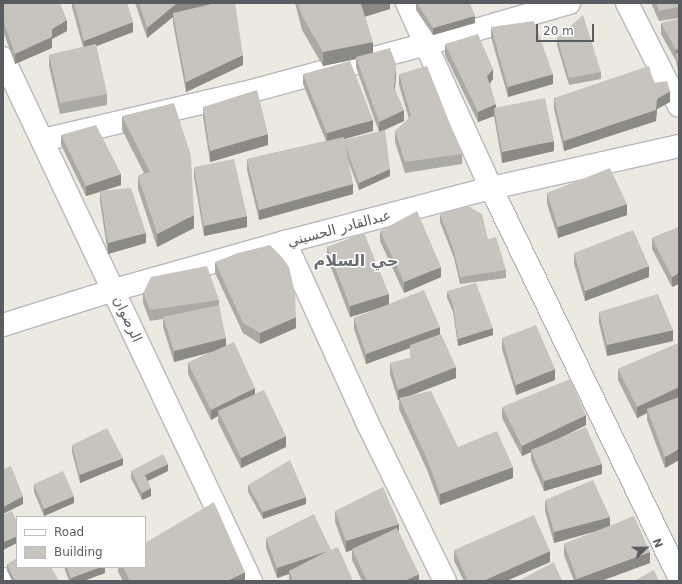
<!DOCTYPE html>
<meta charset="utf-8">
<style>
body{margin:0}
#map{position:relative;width:682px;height:584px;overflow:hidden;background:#eceae0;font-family:"DejaVu Sans","Noto Sans Arabic",sans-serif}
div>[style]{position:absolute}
.roads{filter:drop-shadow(1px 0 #b6b8bd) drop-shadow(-1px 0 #b6b8bd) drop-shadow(0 1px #b6b8bd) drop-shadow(0 -1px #b6b8bd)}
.street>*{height:22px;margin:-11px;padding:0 11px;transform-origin:11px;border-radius:11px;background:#fff}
.wall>*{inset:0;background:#aba9a3}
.shaded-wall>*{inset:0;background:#8b8984}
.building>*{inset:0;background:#c7c4bd}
span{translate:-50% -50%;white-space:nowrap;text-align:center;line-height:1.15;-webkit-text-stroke:3px #fff;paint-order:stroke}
.street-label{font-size:14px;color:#595c61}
.quarter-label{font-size:16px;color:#6a6e73;font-weight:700}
.frame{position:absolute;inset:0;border:4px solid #595c61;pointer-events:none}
.legend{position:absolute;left:16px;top:516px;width:130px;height:52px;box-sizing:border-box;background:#fff;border:1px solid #bdbec0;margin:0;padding:5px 7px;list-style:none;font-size:12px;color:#595c61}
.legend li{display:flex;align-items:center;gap:8px;height:20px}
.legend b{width:20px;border:1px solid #bdbec0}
.north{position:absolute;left:626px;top:528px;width:40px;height:40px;-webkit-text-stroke:3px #fff;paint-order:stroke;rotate:68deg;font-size:11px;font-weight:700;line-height:16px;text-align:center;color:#595c61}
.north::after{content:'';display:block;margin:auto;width:14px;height:18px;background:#595c61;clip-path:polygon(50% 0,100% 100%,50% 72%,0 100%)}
.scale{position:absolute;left:536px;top:24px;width:58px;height:18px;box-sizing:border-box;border:2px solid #595c61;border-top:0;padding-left:5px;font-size:12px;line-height:14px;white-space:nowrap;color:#595c61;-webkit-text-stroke:3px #fff;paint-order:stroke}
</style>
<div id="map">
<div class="roads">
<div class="street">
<div style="left:407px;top:3px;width:203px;rotate:65.6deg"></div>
<div style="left:491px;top:188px;width:432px;rotate:64.2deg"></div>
<div style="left:627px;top:3px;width:115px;rotate:63.2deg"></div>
<div style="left:3px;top:58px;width:579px;rotate:64.63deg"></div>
<div style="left:43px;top:140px;width:206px;rotate:-13.2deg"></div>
<div style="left:244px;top:93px;width:189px;rotate:-15deg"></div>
<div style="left:427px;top:44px;width:148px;rotate:-16.1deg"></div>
<div style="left:285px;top:242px;width:198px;rotate:65.5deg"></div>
<div style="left:367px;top:422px;width:177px;rotate:63.9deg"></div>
<div style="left:3px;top:325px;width:116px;rotate:-17.5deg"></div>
<div style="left:114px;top:290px;width:178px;rotate:-15.7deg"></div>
<div style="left:285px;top:242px;width:213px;rotate:-14.7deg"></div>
<div style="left:491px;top:188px;width:193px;rotate:-12.6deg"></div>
<div style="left:3px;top:579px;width:2px;rotate:63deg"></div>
</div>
</div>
<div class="wall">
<div style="clip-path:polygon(3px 3px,67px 31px,52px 39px,52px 48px,15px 64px,3px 31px)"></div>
<div style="clip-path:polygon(72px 3px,127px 3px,133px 32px,96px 46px,107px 94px,107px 105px,60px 114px,49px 66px,49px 55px,83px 47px,72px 7px)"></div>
<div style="clip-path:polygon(135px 3px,211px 3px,211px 4px,243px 65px,186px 92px,173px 23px,173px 17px,147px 38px)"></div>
<div style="clip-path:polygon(295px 3px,390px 3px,390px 9px,365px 16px,373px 52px,396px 74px,395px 89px,404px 121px,383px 131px,390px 176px,359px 190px,348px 160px,353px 194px,259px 220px,247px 170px,247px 159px,326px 141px,303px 84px,303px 74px,373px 131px,344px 139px,345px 140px,379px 132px,356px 67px,356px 59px,323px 66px,302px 30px)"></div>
<div style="clip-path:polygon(416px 3px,470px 3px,475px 23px,433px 35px,416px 10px)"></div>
<div style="clip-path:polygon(651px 3px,679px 3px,679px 18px,659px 21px)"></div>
<div style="clip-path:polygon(679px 19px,679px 76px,676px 61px,661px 34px,661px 23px)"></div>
<div style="clip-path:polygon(491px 27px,553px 84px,508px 97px,491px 37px)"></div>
<div style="clip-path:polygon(557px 38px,601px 72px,601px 79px,569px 85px,557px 45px)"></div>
<div style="clip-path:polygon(445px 44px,493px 79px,490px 84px,496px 108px,554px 151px,502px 163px,494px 116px,478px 122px,445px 55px)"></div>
<div style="clip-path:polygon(399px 74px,462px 154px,462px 164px,405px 173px,395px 142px,395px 131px,409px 119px,399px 85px)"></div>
<div style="clip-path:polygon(654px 83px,670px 102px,657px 109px,656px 121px,564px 151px,554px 109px,554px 98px)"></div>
<div style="clip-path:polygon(203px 107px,268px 145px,210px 162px,203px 117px)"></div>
<div style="clip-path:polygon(122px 116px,194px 228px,157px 247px,138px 189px,138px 176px,144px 173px,122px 130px)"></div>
<div style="clip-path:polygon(61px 135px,121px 185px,103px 191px,146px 243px,108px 254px,100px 202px,100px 192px,86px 196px,61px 145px)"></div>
<div style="clip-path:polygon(194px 167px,247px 227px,204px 236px,194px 177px)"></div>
<div style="clip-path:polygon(547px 193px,627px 215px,558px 238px,547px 204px)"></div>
<div style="clip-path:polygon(440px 214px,488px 239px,506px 270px,506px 278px,460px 284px,454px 258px,440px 222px)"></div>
<div style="clip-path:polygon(679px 227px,672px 287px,652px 249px,652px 238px)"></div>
<div style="clip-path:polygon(380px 231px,441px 277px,404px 293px,380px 241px)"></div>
<div style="clip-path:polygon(327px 247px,389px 305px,440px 334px,456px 378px,408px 396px,458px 447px,513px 478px,440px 505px,427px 470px,399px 409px,399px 400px,398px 400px,390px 374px,390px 363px,410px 358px,410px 348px,366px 364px,354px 329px,354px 318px,386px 306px,350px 317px,327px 257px)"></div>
<div style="clip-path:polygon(574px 253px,649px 277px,585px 301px,574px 264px)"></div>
<div style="clip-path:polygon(215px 262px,296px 328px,260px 344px,243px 333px,215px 273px)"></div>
<div style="clip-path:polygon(447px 291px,493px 335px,458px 346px,453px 312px,447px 298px)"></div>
<div style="clip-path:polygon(143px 293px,219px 300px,219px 305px,226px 345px,255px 394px,286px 447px,241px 468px,218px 422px,218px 416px,211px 420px,188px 374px,188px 363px,211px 352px,174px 362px,163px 327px,163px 319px,150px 321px,143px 303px)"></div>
<div style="clip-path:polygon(599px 312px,673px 341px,607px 356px,599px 323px)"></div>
<div style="clip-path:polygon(502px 338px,555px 380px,516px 395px,502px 349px)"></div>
<div style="clip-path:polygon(679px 343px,679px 460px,665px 468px,647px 420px,647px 413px,637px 418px,618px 380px,618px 369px)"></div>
<div style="clip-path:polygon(502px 407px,586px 425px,560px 438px,602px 474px,544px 491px,531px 460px,531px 452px,522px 456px,502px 418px)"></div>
<div style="clip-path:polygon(72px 445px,123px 465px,80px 483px,72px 452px)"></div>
<div style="clip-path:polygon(131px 471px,168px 471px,148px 481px,151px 496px,142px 500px,131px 478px)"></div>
<div style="clip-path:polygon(679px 474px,679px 484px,678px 482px,678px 475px)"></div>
<div style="clip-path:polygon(34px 484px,74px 503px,44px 516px,34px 492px)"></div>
<div style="clip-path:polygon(248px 485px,306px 504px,263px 519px,248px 492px)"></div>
<div style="clip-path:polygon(545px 500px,610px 526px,650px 563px,601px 581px,574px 581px,564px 555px,564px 544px,597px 531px,554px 543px,545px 511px)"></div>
<div style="clip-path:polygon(335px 511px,399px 533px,419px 581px,362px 581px,352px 560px,352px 550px,346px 552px,335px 522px)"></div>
<div style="clip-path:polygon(266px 538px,331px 550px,353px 581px,289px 581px,289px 574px,277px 578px,266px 548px)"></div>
<div style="clip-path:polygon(454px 550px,550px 562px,506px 581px,464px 581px,454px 561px)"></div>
<div style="clip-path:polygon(7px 564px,59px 581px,12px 581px,7px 571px)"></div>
<div style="clip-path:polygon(64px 567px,105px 567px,105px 573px,83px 581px,69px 581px)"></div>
<div style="clip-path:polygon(118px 567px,145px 567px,245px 581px,123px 581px,118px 572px)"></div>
</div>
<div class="shaded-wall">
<div style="clip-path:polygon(177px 3px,211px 3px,211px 6px,173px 13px,173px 17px,147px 38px,147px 28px)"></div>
<div style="clip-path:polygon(365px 3px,390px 3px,390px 9px,361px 18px,361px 4px)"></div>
<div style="clip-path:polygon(475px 16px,475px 23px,433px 35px,433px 28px)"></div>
<div style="clip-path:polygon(67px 20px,67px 31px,52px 39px,52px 48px,15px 64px,15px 54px,52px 29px)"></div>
<div style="clip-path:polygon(133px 22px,133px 32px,84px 51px,84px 41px)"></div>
<div style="clip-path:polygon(373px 42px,373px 55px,356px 57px,356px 59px,323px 66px,323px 52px)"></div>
<div style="clip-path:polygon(679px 49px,679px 60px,676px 53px,676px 50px)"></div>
<div style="clip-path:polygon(243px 55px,243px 65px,186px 92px,186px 82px)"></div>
<div style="clip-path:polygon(396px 64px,396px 74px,394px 98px,394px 87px)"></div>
<div style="clip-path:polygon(493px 69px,493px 79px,487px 86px,487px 76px)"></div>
<div style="clip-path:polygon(553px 74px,553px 84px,508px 97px,508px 87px)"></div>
<div style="clip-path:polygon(670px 91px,670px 102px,657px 109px,656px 121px,564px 151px,564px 141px,657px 99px)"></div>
<div style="clip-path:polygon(496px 104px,496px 115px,494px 108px,494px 116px,478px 122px,478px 112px)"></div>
<div style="clip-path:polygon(404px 110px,404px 121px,379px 132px,379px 122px)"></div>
<div style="clip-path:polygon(373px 120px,373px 131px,327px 144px,327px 133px)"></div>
<div style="clip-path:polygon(268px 134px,268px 145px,210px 162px,210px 151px)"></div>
<div style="clip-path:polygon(554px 141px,554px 151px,502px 163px,502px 152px)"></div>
<div style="clip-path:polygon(390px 169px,390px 176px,359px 190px,359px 183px)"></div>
<div style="clip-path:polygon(121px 174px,121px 185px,86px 196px,86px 186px)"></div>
<div style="clip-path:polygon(353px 184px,353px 194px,259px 220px,259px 210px)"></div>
<div style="clip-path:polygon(627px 204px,627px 215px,558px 238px,558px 227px)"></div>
<div style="clip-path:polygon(194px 215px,194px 228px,157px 247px,157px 234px)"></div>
<div style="clip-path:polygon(247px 216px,247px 227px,204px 236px,204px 226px)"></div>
<div style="clip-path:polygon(146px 233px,146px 243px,108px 254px,108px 243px)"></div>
<div style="clip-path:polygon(649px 266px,649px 277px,585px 301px,585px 291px)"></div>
<div style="clip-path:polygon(441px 267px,441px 277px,404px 293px,404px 282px)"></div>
<div style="clip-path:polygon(679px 273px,679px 284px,672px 287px,672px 277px)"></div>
<div style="clip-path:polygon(389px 294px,389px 305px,350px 317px,350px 306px)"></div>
<div style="clip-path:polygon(296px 317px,296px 328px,260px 344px,260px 333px)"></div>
<div style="clip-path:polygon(440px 327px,440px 337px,366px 364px,366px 354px)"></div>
<div style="clip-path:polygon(493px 328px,493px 335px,458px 346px,458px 339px)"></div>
<div style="clip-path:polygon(673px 330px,673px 341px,607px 356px,607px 345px)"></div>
<div style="clip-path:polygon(226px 338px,226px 348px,174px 362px,174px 351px)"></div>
<div style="clip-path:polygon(456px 367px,456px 378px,399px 400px,399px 398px,399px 400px,398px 400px,398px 390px)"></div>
<div style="clip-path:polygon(555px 369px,555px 380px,516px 395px,516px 385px)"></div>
<div style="clip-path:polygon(679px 387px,679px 398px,647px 409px,647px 413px,637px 418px,637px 407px)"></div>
<div style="clip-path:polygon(255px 388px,255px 398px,218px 411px,218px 416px,211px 420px,211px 410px)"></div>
<div style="clip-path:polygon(586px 415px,586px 425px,532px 452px,531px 450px,531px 452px,522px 456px,522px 446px)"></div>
<div style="clip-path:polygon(286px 436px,286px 447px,241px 468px,241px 458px)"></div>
<div style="clip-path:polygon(679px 449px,679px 460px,665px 468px,665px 457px)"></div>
<div style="clip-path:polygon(123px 458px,123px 465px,80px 483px,80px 475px)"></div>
<div style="clip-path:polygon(168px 464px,168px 471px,145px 482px,145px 475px)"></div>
<div style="clip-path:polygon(602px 464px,602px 474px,544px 491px,544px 481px)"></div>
<div style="clip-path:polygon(513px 467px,513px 478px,440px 505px,440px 494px)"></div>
<div style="clip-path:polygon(151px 488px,151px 496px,142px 500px,142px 493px)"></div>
<div style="clip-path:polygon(23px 496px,23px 504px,3px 514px,3px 507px)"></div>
<div style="clip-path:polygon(74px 496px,74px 503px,44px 516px,44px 509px)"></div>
<div style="clip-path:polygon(306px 497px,306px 504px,263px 519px,263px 512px)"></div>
<div style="clip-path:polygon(610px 517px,610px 527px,554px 543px,554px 532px)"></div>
<div style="clip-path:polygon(399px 524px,399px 535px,346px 552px,346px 541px)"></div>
<div style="clip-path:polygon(17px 536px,17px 543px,3px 550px,3px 542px)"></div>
<div style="clip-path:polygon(328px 551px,289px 571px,289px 574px,277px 578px,277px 568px)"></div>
<div style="clip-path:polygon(550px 551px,550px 562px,506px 581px,483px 581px)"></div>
<div style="clip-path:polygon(650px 552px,650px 563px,601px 581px,577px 581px,577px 579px)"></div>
<div style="clip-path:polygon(101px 567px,105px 567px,105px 573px,83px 581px,71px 581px,71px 578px)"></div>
<div style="clip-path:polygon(245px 572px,245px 581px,227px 581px)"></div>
<div style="clip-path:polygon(419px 574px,419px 581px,405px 581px)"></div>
</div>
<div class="building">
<div style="clip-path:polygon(3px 3px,60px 3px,67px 20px,52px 29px,52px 37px,15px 54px,3px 20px)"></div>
<div style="clip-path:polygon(74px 3px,127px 3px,133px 22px,84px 41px)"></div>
<div style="clip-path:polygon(139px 3px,177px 3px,147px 28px)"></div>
<div style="clip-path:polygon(216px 3px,235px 3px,243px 55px,186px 82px,173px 13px)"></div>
<div style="clip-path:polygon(298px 3px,365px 3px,361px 4px,373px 42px,323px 52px,302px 16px)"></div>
<div style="clip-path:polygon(417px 3px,470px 3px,475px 16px,433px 28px)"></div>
<div style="clip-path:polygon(656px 3px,679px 3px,679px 7px,659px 11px)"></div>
<div style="clip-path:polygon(583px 15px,601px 72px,569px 78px,557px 38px)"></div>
<div style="clip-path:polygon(679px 19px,679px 49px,676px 50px,661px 23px)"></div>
<div style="clip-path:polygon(534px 21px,553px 74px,508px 87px,491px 27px)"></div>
<div style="clip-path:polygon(478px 34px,493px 69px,487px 76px,496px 104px,478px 112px,445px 44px)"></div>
<div style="clip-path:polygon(96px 44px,107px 94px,60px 103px,49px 55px)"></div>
<div style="clip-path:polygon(390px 48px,396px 64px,394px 87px,404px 110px,379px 122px,356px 57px)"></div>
<div style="clip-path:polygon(676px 53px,679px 53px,679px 69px)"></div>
<div style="clip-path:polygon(350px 61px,373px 120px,327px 133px,303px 74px)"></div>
<div style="clip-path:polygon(427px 66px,462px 154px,405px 162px,395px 131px,411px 116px,399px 74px)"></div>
<div style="clip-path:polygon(649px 66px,654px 83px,667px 81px,670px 91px,657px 99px,656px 110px,564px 141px,554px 98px)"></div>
<div style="clip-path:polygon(257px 90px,268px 134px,210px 151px,203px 107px)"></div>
<div style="clip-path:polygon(545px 98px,554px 141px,502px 152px,494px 108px)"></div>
<div style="clip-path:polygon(174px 103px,191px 156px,194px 215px,157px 234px,138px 176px,150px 172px,122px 116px)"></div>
<div style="clip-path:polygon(96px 125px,121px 174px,86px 186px,61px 135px)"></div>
<div style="clip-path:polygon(385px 130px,390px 169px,359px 183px,345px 144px,345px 140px)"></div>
<div style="clip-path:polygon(344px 137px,353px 184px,259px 210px,247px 159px)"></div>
<div style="clip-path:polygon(234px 159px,247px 216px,204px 226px,194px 167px)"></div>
<div style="clip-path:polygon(610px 168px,627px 204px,558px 227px,547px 193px)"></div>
<div style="clip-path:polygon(131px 188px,146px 233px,108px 243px,100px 191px)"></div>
<div style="clip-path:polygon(468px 206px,482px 214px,488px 239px,496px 237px,506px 270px,460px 277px,454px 251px,440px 214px)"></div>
<div style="clip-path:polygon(417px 211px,441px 267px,404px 282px,380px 231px)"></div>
<div style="clip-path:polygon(679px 227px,679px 273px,672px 277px,652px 238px)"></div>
<div style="clip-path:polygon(633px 230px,649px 266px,585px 291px,574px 253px)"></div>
<div style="clip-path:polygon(364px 233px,389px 294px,350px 306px,327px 247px)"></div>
<div style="clip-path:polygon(270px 245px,281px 256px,289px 267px,295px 293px,296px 317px,260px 333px,243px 323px,215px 262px,238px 253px)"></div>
<div style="clip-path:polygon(207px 266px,219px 300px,150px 310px,143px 293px,151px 277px)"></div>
<div style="clip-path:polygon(476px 283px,493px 328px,458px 339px,453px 304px,447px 291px)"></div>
<div style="clip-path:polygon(424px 290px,440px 327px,366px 354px,354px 318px)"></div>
<div style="clip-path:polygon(658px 294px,673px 330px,607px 345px,599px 312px)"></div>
<div style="clip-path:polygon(219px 305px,226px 338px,174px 351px,163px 317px)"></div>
<div style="clip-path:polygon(536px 325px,555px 369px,516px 385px,502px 338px)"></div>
<div style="clip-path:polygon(441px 334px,456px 367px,398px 390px,390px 363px,410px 358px,410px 345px)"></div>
<div style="clip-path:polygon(234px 342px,255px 388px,211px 410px,188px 363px)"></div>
<div style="clip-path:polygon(679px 343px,679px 387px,637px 407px,618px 369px)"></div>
<div style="clip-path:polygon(570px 379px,586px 415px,522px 446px,502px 407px)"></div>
<div style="clip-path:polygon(264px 390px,286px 436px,241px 458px,218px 411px)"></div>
<div style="clip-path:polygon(431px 391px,458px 447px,497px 431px,513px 467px,440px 494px,427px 459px,399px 398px)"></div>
<div style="clip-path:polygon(679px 397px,679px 449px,665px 457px,647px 409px)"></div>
<div style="clip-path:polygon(586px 427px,602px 464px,544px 481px,531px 450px)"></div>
<div style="clip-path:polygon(107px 428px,123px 458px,80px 475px,72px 445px)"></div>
<div style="clip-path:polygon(163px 454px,168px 464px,145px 475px,151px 488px,142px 493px,131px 471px)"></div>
<div style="clip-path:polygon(290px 460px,306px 497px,263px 512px,248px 485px)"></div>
<div style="clip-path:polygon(11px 466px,23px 496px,3px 507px,3px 469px)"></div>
<div style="clip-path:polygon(63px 471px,74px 496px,44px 509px,34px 484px)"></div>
<div style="clip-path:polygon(593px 480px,610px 517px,554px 532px,545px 500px)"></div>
<div style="clip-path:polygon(383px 487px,399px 524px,346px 541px,335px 511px)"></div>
<div style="clip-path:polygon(214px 502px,245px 572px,227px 581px,130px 581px,123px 567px,145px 567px,145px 543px)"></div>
<div style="clip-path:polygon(12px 511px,17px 522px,17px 536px,3px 542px,3px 515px)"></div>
<div style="clip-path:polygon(314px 514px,331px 550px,338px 547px,353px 581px,293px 581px,289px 571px,328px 551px,277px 568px,266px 538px)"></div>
<div style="clip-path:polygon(534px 515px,550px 551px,483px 581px,468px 581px,454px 550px)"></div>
<div style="clip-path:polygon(634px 516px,650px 552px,577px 579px,564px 544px)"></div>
<div style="clip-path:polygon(397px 528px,419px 574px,405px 581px,367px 581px,352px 549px)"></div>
<div style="clip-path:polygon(17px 558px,17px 567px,51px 567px,59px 581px,15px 581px,7px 564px)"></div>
<div style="clip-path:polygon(554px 562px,562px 581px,518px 581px)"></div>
<div style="clip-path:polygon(67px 567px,101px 567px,71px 578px)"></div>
<div style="clip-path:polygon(654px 570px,659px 581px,634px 581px)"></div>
</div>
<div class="street-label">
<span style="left:339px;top:228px;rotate:-15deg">عبدالقادر الحسيني</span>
<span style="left:128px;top:319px;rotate:65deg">الرضوان</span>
</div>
<div class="quarter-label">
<span style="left:356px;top:261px">حي السلام</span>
</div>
<div class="frame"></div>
<ul class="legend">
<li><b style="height:5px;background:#fff"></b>Road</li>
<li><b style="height:11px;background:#c7c4bd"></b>Building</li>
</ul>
<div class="north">N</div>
<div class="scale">20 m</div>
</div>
